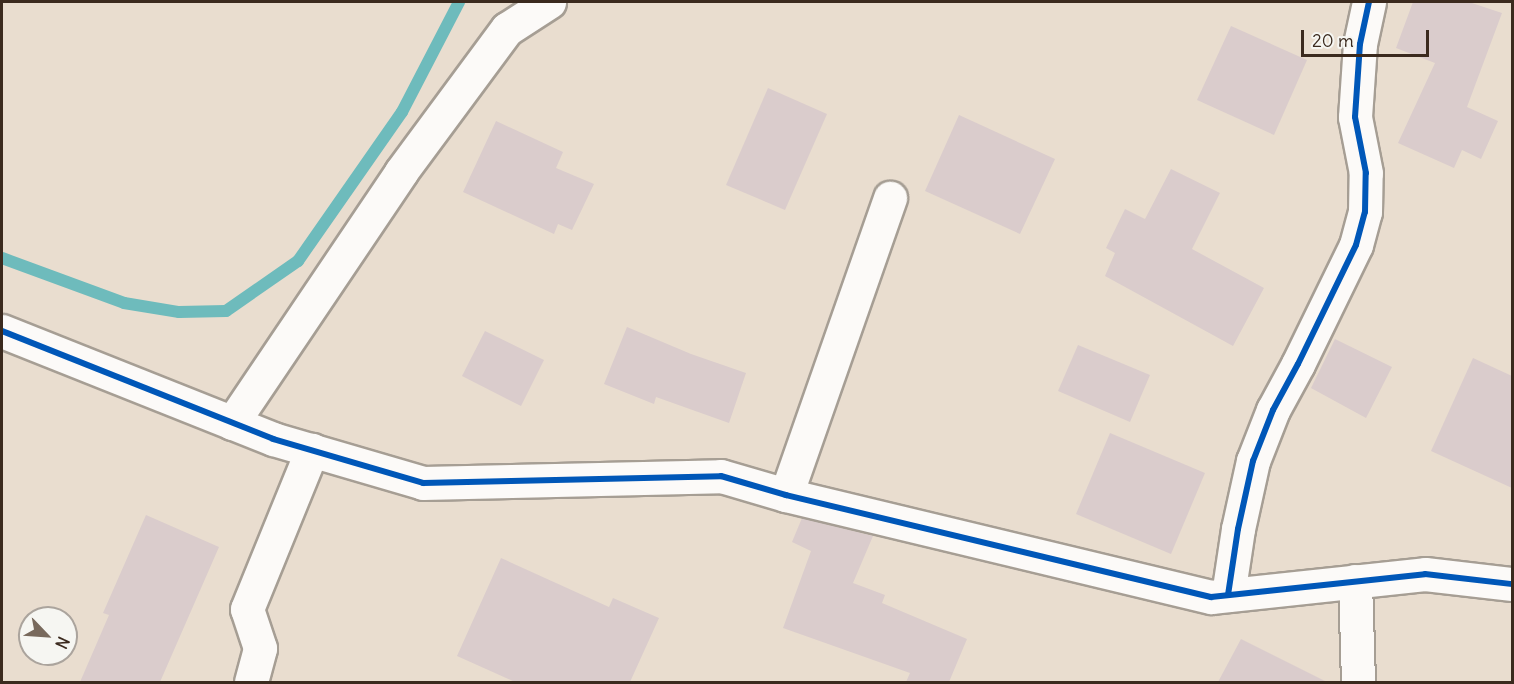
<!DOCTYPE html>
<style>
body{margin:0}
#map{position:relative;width:1514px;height:684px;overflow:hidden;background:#e9ddcf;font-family:Delius,sans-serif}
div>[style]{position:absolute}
.stream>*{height:12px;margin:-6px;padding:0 6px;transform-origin:6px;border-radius:6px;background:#6ebbbc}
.building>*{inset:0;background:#dacccc}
.roads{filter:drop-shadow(2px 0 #a69e94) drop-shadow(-2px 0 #a69e94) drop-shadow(0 2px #a69e94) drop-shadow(0 -2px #a69e94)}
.street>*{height:33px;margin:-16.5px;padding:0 16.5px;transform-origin:16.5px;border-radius:16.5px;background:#fcfaf8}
.cycleway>*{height:6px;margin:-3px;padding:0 3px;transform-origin:3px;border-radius:3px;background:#0057b8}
span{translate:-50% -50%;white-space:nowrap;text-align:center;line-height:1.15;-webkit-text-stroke:4.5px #f6f6f2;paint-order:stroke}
.frame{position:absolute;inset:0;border:3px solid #3b2a1e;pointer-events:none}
.north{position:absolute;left:18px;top:606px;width:60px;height:60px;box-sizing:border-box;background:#f6f6f2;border:2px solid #aba49d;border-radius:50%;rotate:115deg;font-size:16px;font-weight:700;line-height:24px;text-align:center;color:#3b2a1e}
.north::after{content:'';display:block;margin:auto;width:21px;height:27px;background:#78695c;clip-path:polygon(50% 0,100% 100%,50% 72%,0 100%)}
.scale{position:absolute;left:1301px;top:30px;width:128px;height:27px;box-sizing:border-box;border:3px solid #3b2a1e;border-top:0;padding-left:8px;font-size:18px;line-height:21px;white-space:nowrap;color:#3b2a1e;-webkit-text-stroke:4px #f6f6f2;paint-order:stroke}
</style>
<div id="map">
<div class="stream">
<div style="left:2px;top:258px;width:130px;rotate:20.2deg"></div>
<div style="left:124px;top:303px;width:56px;rotate:9.3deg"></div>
<div style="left:179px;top:312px;width:47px;rotate:-1.2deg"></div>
<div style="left:226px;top:311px;width:88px;rotate:-34.8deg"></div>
<div style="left:298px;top:261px;width:182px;rotate:-55.1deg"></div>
<div style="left:402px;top:112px;width:124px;rotate:-62.6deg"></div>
</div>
<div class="building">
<div style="clip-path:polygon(1413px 2px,1469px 2px,1502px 13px,1467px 107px,1498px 121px,1481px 159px,1462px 150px,1454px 168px,1398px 143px,1435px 63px,1396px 48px)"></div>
<div style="clip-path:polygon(1231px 26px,1307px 60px,1274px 135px,1197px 100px)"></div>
<div style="clip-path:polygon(768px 88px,827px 114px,785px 210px,726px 185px)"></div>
<div style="clip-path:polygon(959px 115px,1055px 159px,1020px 234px,925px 191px)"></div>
<div style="clip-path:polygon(496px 121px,563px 152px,556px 168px,594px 184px,572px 230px,558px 224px,554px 234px,463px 192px)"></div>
<div style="clip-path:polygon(1171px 169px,1220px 193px,1192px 249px,1264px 288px,1233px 346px,1105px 276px,1115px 253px,1106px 248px,1125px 209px,1145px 219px)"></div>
<div style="clip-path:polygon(627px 327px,691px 354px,746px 373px,729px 423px,656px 397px,654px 404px,604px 384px)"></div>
<div style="clip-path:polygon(485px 331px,544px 360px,521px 406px,462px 376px)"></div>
<div style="clip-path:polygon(1335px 339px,1392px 367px,1366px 418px,1311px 388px)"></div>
<div style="clip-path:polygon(1078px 345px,1150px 375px,1130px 422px,1058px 391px)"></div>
<div style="clip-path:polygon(1473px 358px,1512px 376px,1512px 488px,1431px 451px)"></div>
<div style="clip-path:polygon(1110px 433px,1205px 473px,1171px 554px,1076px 514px)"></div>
<div style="clip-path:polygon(146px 515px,219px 547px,160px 682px,80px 682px,109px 615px,103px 613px)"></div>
<div style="clip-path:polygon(802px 518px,873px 536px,853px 583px,885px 595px,882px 603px,967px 639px,949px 682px,906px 682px,910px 673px,783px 628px,811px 551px,792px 542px)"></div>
<div style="clip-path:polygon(501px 558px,609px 607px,613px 598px,659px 618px,630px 682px,515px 682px,457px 656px)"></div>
<div style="clip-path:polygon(1241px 639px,1327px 682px,1218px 682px)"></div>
</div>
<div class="roads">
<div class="street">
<div style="left:2px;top:331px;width:292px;rotate:21.7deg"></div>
<div style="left:273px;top:439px;width:156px;rotate:16.3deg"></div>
<div style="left:423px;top:483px;width:298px;rotate:-1.3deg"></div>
<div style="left:721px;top:476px;width:68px;rotate:16.3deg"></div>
<div style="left:786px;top:495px;width:437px;rotate:13.5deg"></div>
<div style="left:1211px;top:597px;width:215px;rotate:-6.1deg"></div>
<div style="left:1425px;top:574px;width:88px;rotate:6.6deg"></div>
<div style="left:232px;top:423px;width:303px;rotate:-56deg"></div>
<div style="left:401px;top:172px;width:178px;rotate:-53.5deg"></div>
<div style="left:507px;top:29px;width:50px;rotate:-32.7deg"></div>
<div style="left:786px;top:495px;width:315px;rotate:-70.7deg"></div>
<div style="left:1355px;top:581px;width:101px;rotate:88.3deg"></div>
<div style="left:1228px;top:595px;width:67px;rotate:-81.4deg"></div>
<div style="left:1238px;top:529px;width:70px;rotate:-77.6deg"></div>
<div style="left:1253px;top:461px;width:55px;rotate:-68.6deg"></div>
<div style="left:1273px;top:410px;width:52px;rotate:-61.5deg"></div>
<div style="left:1298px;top:364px;width:132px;rotate:-64deg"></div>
<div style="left:1356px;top:245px;width:34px;rotate:-75deg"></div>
<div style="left:1365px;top:212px;width:39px;rotate:-89deg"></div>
<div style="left:1366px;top:173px;width:57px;rotate:-101.1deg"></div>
<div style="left:1355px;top:117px;width:73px;rotate:-86.1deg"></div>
<div style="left:1360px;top:44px;width:43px;rotate:-77.9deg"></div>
<div style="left:251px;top:682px;width:35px;rotate:-75deg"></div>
<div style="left:260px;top:648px;width:41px;rotate:-108.4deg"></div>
<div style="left:247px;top:609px;width:172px;rotate:-67.8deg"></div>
</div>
</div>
<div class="cycleway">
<div style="left:2px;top:331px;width:292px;rotate:21.7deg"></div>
<div style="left:273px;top:439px;width:156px;rotate:16.3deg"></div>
<div style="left:423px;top:483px;width:298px;rotate:-1.3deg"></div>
<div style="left:721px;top:476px;width:68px;rotate:16.3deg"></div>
<div style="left:786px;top:495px;width:437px;rotate:13.5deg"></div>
<div style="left:1211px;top:597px;width:215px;rotate:-6.1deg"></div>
<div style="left:1425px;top:574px;width:88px;rotate:6.6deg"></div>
<div style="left:1228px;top:595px;width:67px;rotate:-81.4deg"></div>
<div style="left:1238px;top:529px;width:70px;rotate:-77.6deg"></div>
<div style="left:1253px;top:461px;width:55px;rotate:-68.6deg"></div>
<div style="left:1273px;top:410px;width:52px;rotate:-61.5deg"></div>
<div style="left:1298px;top:364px;width:132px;rotate:-64deg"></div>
<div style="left:1356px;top:245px;width:34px;rotate:-75deg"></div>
<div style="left:1365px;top:212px;width:39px;rotate:-89deg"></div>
<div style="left:1366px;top:173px;width:57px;rotate:-101.1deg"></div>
<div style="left:1355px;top:117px;width:73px;rotate:-86.1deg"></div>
<div style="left:1360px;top:44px;width:43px;rotate:-77.9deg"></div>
</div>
<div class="frame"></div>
<div class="north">N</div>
<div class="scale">20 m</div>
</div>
